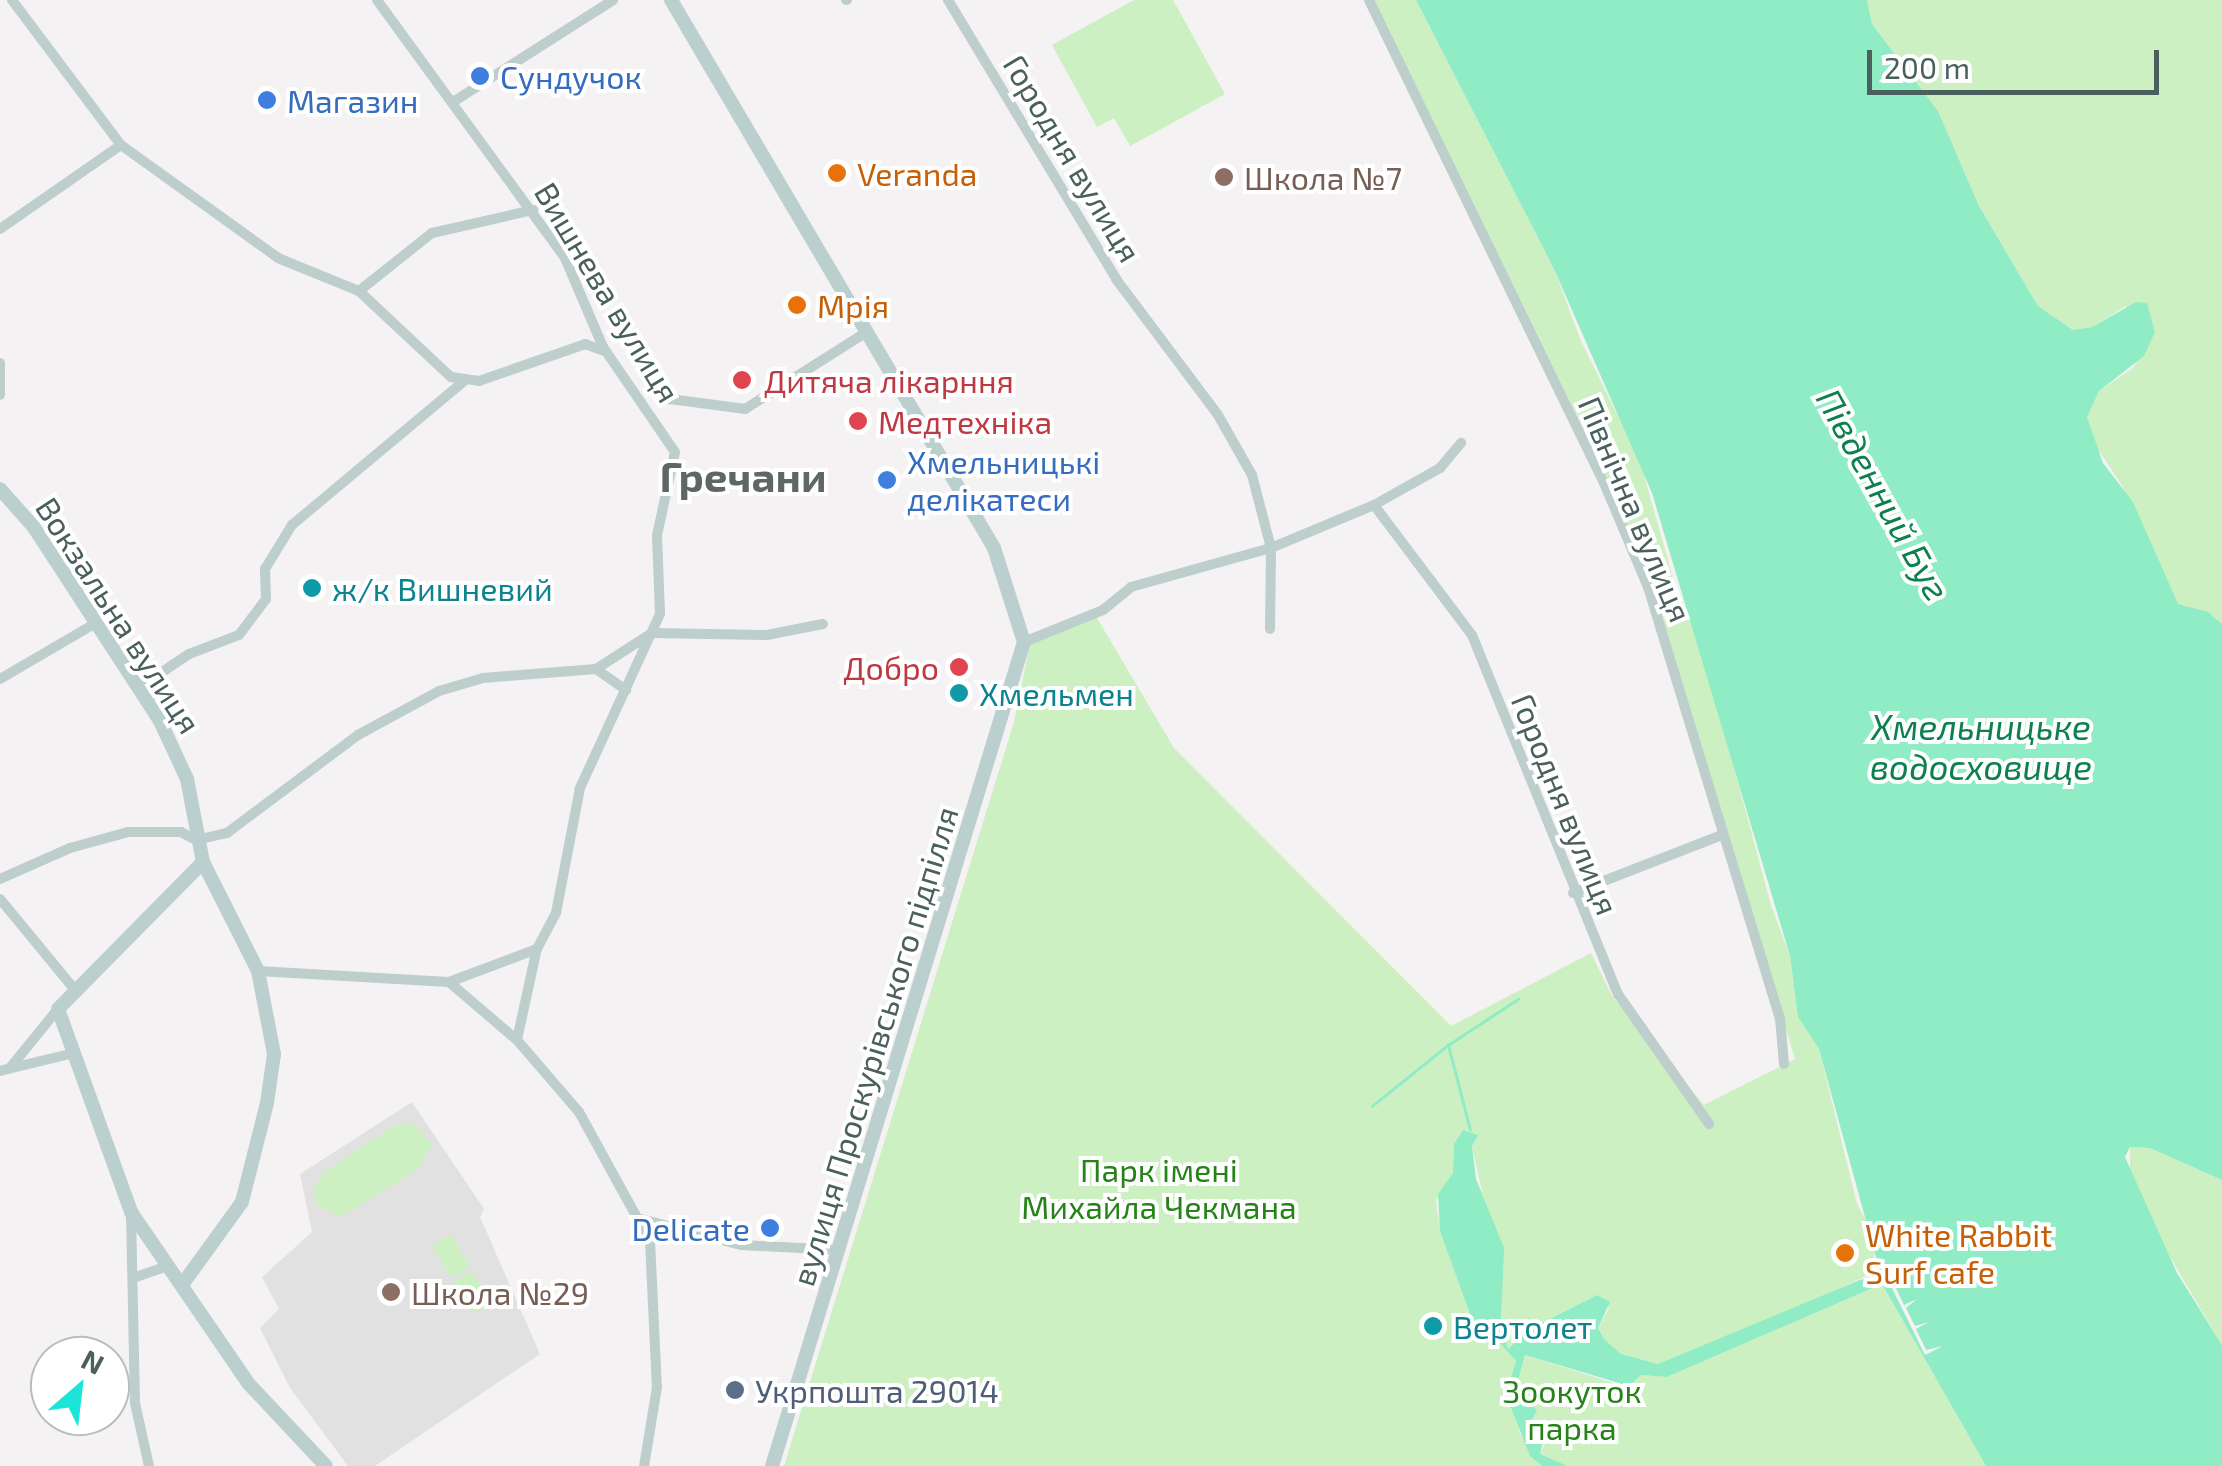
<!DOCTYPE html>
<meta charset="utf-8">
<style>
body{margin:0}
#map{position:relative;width:2222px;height:1466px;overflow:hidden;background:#f4f2f3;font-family:"Exo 2",sans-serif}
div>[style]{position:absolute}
.education>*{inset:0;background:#e2e1e2}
.green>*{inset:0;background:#cdf0c2}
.water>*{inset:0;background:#90ecc5}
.pier>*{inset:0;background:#f4f2f3}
.stream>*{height:2.5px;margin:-1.25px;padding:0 1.25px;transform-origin:1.25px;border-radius:1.25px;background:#90ecc5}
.street>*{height:10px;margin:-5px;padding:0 5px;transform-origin:5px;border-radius:5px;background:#bdcecc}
.secondary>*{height:14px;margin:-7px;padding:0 7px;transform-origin:7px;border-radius:7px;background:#bbd0ce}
.dots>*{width:28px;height:28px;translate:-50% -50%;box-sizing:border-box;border:5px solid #fff;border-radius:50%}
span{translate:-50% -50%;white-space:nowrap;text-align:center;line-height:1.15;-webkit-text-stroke:8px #fff;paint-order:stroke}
.shop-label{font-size:32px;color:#366cbe}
.left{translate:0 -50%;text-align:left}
.right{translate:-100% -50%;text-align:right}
.street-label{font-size:32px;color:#49605c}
.food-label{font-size:32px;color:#c56008}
.education-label{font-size:32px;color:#785e54}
.health-label{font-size:32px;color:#be3a42}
.culture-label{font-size:32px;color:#0d838f}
.park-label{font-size:32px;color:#268318}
.service-label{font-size:32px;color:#4e5e75}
.water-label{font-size:35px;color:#0e8050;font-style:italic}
.district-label{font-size:42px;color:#5e6766;font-weight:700}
.north{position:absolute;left:30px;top:1336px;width:100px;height:100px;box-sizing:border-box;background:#fff;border:2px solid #b6bfbe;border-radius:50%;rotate:28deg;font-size:28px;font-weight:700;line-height:40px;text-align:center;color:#49605c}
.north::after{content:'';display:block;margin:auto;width:35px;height:45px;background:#1be5d8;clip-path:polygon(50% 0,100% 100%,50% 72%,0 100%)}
.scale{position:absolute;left:1867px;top:50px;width:292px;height:45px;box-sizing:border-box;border:5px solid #49605c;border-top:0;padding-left:12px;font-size:30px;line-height:35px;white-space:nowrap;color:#49605c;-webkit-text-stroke:8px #fff;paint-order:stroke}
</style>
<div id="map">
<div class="education">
<div style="clip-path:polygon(412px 1102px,484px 1209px,480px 1217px,540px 1354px,375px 1466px,348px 1466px,290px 1388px,260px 1328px,279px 1309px,262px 1277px,312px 1232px,300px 1174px)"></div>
</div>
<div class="green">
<div style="clip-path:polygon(1134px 0,1173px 0,1225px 94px,1130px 146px,1114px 118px,1097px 127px,1052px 45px)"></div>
<div style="clip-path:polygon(1374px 0,1416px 0,1554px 269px,1581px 341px,1640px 461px,1674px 581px,1701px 645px,1771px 905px,1790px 956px,1798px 1016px,1819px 1049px,1857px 1204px,1873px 1233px,1875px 1272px,1703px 1351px,1658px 1364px,1620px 1354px,1604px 1339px,1598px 1328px,1609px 1308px,1597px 1295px,1530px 1329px,1508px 1349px,1502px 1340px,1501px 1240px,1488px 1220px,1472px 1146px,1454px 1144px,1453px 1173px,1436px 1200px,1440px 1231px,1490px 1343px,1497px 1340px,1516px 1360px,1511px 1381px,1520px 1434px,1542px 1466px,784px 1466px,1014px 722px,1031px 639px,1094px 613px,1174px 748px,1451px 1026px,1591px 953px,1612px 996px,1704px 1105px,1795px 1059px,1652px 585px,1609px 481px)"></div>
<div style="clip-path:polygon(1867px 0,2222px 0,2222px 624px,2178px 604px,2121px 484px,2090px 437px,2087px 416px,2099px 391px,2133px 368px,2155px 332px,2126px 306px,2092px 327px,2073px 330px,2038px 306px,1979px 206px,1938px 111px,1872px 24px)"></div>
<div style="clip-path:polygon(413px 1123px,432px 1144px,420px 1168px,341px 1217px,317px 1205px,314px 1186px,325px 1171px,394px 1126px)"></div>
<div style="clip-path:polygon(2130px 1147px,2150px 1148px,2222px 1180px,2222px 1345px,2163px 1245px,2130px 1172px)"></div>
<div style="clip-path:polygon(451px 1234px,470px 1267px,452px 1278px,432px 1246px)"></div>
<div style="clip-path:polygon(472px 1271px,492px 1304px,473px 1314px,453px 1282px)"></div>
<div style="clip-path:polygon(1882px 1284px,1986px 1466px,1568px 1466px,1540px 1454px,1547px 1438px,1528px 1425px,1536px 1411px,1517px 1384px,1525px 1355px,1623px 1386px,1641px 1375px,1667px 1377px)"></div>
</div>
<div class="water">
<div style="clip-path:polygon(1416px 0,1867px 0,1872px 24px,1938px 111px,1979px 206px,2038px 306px,2073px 330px,2092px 327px,2136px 302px,2147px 303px,2155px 332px,2144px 356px,2099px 391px,2087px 417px,2103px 463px,2133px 502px,2178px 604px,2208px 612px,2222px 624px,2222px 1180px,2150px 1148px,2130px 1147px,2125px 1157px,2177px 1273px,2222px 1345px,2222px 1466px,1986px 1466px,1882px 1284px,1667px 1377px,1641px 1375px,1629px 1386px,1525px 1355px,1517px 1384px,1532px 1392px,1529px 1400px,1537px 1411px,1528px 1425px,1545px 1434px,1540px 1454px,1568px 1466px,1542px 1466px,1530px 1456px,1506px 1395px,1516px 1361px,1497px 1340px,1486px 1343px,1478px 1336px,1440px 1231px,1438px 1194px,1453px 1173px,1454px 1144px,1463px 1130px,1478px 1135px,1472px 1146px,1476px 1179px,1504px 1248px,1501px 1324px,1508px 1349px,1530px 1329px,1597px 1295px,1610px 1302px,1598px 1328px,1604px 1339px,1621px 1354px,1658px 1364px,1872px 1275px,1877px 1261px,1819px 1049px,1798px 1017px,1790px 956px,1652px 493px,1554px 269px)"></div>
</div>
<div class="pier">
<div style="clip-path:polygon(1904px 1275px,1894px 1284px,1904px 1305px,1917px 1299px,1906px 1308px,1915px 1326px,1929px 1322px,1916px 1329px,1926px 1350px,1943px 1346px,1925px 1355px,1889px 1282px)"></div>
</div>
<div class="stream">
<div style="left:1372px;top:1106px;width:97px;rotate:-38.8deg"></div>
<div style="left:1470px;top:1130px;width:88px;rotate:-104.5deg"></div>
<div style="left:1448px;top:1045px;width:84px;rotate:-33.3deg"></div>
</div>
<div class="street">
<div style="left:12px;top:0;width:181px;rotate:53.1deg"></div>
<div style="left:121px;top:145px;width:193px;rotate:35.7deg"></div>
<div style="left:278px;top:258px;width:87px;rotate:22.2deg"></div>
<div style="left:359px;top:291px;width:126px;rotate:43.1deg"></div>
<div style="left:451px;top:377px;width:28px;rotate:8deg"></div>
<div style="left:479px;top:381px;width:112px;rotate:-19.2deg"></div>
<div style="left:585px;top:344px;width:23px;rotate:20deg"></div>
<div style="left:377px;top:0;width:319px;rotate:53.9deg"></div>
<div style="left:565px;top:258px;width:97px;rotate:66.9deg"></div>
<div style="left:603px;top:347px;width:127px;rotate:55.6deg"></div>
<div style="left:675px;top:452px;width:85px;rotate:102.2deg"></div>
<div style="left:657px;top:535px;width:79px;rotate:87.8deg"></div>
<div style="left:660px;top:614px;width:192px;rotate:114.7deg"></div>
<div style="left:580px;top:788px;width:127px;rotate:100.9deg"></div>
<div style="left:556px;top:913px;width:40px;rotate:118deg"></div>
<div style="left:537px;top:948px;width:94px;rotate:102.3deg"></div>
<div style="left:846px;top:0;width:1px"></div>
<div style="left:948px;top:0;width:326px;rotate:58.9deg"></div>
<div style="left:1116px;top:279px;width:170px;rotate:53.1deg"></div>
<div style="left:1218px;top:415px;width:69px;rotate:60.5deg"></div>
<div style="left:1252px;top:475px;width:75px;rotate:75.4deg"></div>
<div style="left:1271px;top:548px;width:81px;rotate:90.7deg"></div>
<div style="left:1369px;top:0;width:537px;rotate:64.06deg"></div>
<div style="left:1604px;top:483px;width:113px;rotate:67.1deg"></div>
<div style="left:1648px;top:587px;width:451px;rotate:73deg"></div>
<div style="left:1780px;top:1018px;width:46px;rotate:85deg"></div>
<div style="left:453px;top:102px;width:190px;rotate:-32.5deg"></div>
<div style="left:0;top:229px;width:147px;rotate:-34.8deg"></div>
<div style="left:359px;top:291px;width:93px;rotate:-38.5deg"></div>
<div style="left:432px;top:233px;width:104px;rotate:-12.8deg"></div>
<div style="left:0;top:363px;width:32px;rotate:90deg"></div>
<div style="left:652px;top:367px;width:37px;rotate:61deg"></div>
<div style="left:670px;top:399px;width:76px;rotate:7.6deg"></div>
<div style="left:745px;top:409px;width:144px;rotate:-32.3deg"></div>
<div style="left:1374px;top:505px;width:163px;rotate:53deg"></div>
<div style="left:1472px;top:635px;width:388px;rotate:67.9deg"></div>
<div style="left:1618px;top:994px;width:159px;rotate:55deg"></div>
<div style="left:1024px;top:642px;width:85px;rotate:-22.1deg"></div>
<div style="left:1103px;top:610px;width:36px;rotate:-39deg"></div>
<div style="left:1131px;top:587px;width:145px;rotate:-15.6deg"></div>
<div style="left:1271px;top:548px;width:112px;rotate:-22.7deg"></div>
<div style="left:1374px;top:505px;width:76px;rotate:-29.3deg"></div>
<div style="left:1440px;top:468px;width:33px;rotate:-50deg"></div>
<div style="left:596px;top:669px;width:37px;rotate:35deg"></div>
<div style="left:0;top:679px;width:109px;rotate:-30.3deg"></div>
<div style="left:140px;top:687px;width:59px;rotate:-34deg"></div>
<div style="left:189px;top:654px;width:53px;rotate:-20.8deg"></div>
<div style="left:239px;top:635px;width:45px;rotate:-53.1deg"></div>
<div style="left:266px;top:599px;width:30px;rotate:-92deg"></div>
<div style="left:265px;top:569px;width:52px;rotate:-58.5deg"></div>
<div style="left:292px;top:525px;width:223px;rotate:-39.9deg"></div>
<div style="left:0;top:879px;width:77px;rotate:-23.9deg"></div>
<div style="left:70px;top:848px;width:60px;rotate:-15.4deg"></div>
<div style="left:128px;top:832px;width:53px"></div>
<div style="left:181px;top:832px;width:17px;rotate:28deg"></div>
<div style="left:196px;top:840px;width:32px;rotate:-13deg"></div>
<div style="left:227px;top:833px;width:164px;rotate:-36.8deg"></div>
<div style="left:358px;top:735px;width:92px;rotate:-28.5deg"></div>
<div style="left:439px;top:691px;width:46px;rotate:-16.5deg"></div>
<div style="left:483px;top:678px;width:113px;rotate:-4.6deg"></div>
<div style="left:596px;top:669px;width:67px;rotate:-32.7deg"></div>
<div style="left:652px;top:633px;width:115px;rotate:1deg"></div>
<div style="left:767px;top:635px;width:57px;rotate:-11.1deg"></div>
<div style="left:1573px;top:893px;width:157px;rotate:-21.3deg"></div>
<div style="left:0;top:899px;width:118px;rotate:50.5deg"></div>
<div style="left:258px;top:971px;width:191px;rotate:3.3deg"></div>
<div style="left:449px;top:982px;width:91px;rotate:-20.6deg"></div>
<div style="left:449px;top:982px;width:89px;rotate:40.5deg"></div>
<div style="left:517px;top:1040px;width:95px;rotate:49.3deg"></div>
<div style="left:579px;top:1112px;width:147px;rotate:61.2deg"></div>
<div style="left:650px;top:1241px;width:146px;rotate:87.3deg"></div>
<div style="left:657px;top:1387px;width:80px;rotate:99.3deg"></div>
<div style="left:10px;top:1068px;width:76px;rotate:-50.9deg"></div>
<div style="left:0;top:1071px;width:76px;rotate:-13.7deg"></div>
<div style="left:131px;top:1213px;width:190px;rotate:88.8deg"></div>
<div style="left:135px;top:1403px;width:65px;rotate:77.5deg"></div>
<div style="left:641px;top:1219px;width:103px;rotate:14.6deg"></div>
<div style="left:741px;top:1245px;width:98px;rotate:2.9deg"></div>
<div style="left:133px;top:1278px;width:39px;rotate:-19deg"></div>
</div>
<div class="secondary">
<div style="left:671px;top:0;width:636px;rotate:59.48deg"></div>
<div style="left:994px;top:548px;width:99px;rotate:72.3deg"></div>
<div style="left:1024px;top:642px;width:862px;rotate:107deg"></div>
<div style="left:0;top:489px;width:50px;rotate:48.3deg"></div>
<div style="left:33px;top:526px;width:233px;rotate:56.9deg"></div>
<div style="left:160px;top:721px;width:64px;rotate:65deg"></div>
<div style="left:187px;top:779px;width:85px;rotate:79.1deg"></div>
<div style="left:203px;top:862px;width:122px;rotate:63.2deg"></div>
<div style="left:258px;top:971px;width:85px;rotate:79.1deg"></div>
<div style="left:274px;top:1054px;width:49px;rotate:98.1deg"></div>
<div style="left:267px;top:1103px;width:102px;rotate:104.2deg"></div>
<div style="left:242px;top:1202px;width:99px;rotate:125.9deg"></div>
<div style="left:203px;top:862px;width:206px;rotate:134.6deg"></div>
<div style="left:58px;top:1009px;width:216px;rotate:70.2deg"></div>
<div style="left:131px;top:1212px;width:207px;rotate:55.6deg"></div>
<div style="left:248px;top:1383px;width:114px;rotate:46.8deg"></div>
</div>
<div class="dots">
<div style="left:480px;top:76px;background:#3f7fe0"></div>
<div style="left:267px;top:100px;background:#3f7fe0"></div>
<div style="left:837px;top:173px;background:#e8710a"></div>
<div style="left:1224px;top:177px;background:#8d6e63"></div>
<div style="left:797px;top:305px;background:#e8710a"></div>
<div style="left:742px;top:380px;background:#e0444e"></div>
<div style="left:858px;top:421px;background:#e0444e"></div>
<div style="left:887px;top:480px;background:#3f7fe0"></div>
<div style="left:312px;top:588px;background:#0f9aa8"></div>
<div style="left:959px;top:667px;background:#e0444e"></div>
<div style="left:959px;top:693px;background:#0f9aa8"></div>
<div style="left:770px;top:1228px;background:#3f7fe0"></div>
<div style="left:1845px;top:1253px;background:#e8710a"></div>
<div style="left:391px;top:1292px;background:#8d6e63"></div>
<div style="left:1433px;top:1326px;background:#0f9aa8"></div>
<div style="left:735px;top:1390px;background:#5c6f8a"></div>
</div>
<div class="shop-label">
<span class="left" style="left:500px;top:76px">Сундучок</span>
<span class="left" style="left:287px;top:100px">Магазин</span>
<span class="left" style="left:907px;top:480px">Хмельницькі<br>делікатеси</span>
<span class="right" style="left:750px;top:1228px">Delicate</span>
</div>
<div class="street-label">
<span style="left:1073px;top:158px;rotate:59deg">Городня вулиця</span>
<span style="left:608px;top:292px;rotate:59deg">Вишнева вулиця</span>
<span style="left:1636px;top:509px;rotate:67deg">Північна вулиця</span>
<span style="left:119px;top:615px;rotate:57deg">Вокзальна вулиця</span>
<span style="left:1566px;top:804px;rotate:68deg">Городня вулиця</span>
<span style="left:874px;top:1046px;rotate:-73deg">вулиця Проскурівського підпілля</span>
</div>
<div class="food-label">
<span class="left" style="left:857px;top:173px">Veranda</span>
<span class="left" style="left:817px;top:305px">Мрія</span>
<span class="left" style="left:1865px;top:1253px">White Rabbit<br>Surf cafe</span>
</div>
<div class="education-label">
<span class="left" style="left:1244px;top:177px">Школа №7</span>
<span class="left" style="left:411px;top:1292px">Школа №29</span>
</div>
<div class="health-label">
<span class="left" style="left:764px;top:380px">Дитяча лікарння</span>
<span class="left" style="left:878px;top:421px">Медтехнiка</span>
<span class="right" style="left:939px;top:667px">Добро</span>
</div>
<div class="culture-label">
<span class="left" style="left:332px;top:588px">ж/к Вишневий</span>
<span class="left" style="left:979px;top:693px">Хмельмен</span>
<span class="left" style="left:1453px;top:1326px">Вертолет</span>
</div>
<div class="park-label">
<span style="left:1159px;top:1188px">Парк імені<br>Михайла Чекмана</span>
<span style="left:1572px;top:1409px">Зоокуток<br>парка</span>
</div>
<div class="service-label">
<span class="left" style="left:755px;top:1390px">Укрпошта 29014</span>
</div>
<div class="water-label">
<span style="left:1884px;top:494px;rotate:61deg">Південний Буг</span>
<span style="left:1981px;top:746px">Хмельницьке<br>водосховище</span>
</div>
<div class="district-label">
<span style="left:743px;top:475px">Гречани</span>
</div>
<div class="north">N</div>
<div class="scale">200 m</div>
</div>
